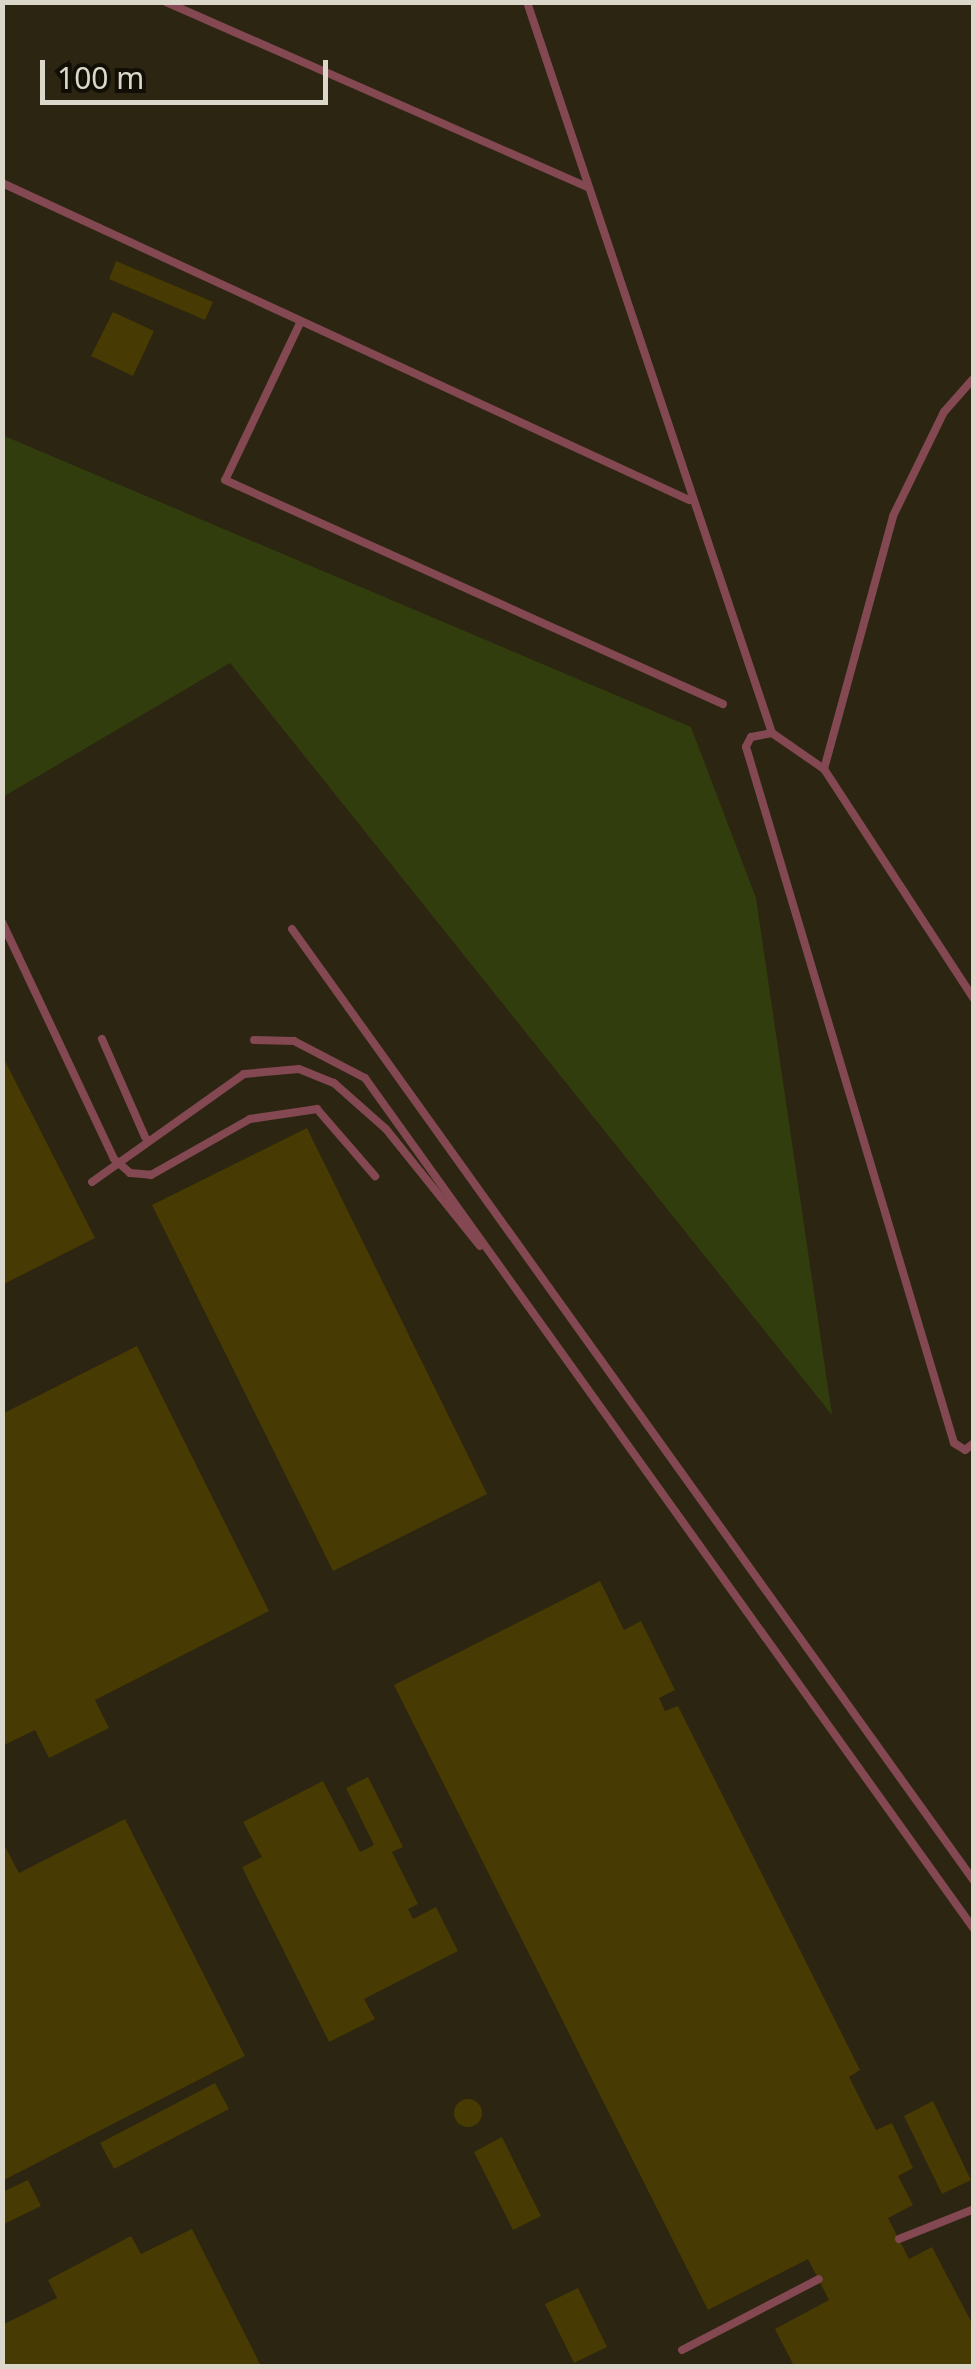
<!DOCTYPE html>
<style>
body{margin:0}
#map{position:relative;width:976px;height:2369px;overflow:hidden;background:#2b2511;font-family:"Noto Sans",sans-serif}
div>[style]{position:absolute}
.green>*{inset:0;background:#313d0d}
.building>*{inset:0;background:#473a02}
.round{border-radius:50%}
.lane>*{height:8px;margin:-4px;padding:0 4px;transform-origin:4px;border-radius:4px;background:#834851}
span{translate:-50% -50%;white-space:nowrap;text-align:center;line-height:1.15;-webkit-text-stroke:8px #110e06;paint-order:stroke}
.frame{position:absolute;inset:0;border:5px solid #dbd8cb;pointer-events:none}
.scale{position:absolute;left:40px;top:60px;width:288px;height:45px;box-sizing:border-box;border:5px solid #dbd8cb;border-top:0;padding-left:12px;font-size:30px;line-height:35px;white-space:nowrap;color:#dbd8cb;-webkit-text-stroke:8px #110e06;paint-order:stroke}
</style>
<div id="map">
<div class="green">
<div style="clip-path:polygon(2px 435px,691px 727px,756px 898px,832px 1415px,230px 663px,3px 797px)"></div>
</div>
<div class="building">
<div style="clip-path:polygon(116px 261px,213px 302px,205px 320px,109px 279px)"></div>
<div style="clip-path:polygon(113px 312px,154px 331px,133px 376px,91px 356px)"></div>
<div style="clip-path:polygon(2px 1055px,95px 1238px,2px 1285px)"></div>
<div style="clip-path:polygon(307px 1128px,487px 1494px,333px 1571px,152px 1205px)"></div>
<div style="clip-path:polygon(137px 1346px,269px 1611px,95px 1700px,109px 1728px,49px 1758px,35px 1730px,2px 1746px,2px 1414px)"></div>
<div style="clip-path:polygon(600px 1581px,624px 1630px,641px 1621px,675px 1690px,659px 1698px,665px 1711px,678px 1706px,860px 2070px,849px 2077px,876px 2130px,892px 2123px,913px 2168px,898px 2176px,913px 2205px,888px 2218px,909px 2259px,932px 2247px,974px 2327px,974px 2366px,794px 2366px,775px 2329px,829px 2300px,808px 2259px,708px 2310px,394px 1685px)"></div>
<div style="clip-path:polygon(368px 1777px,403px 1847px,392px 1852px,418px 1904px,408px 1909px,413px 1919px,436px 1907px,458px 1951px,364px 1999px,375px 2019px,329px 2042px,242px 1867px,262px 1857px,243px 1822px,323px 1781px,360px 1852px,374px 1845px,346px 1788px)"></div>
<div style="clip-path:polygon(125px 1819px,245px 2056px,2px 2181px,2px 1841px,19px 1873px)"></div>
<div style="clip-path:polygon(215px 2083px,229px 2109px,114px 2169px,100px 2143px)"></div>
<div class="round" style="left:454px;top:2099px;width:28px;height:28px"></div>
<div style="clip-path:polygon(933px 2101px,971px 2180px,942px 2194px,904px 2116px)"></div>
<div style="clip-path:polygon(502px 2137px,541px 2216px,513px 2230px,474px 2152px)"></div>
<div style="clip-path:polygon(28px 2180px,41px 2206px,2px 2225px,2px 2192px)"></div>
<div style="clip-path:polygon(192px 2229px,261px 2366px,2px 2366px,2px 2325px,57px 2298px,48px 2280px,131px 2236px,141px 2254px)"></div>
<div style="clip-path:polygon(578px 2288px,607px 2347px,574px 2363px,545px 2304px)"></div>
</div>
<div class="lane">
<div style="left:166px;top:2px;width:461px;rotate:23.7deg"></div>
<div style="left:527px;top:2px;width:771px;rotate:71.47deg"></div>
<div style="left:2px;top:183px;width:757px;rotate:24.77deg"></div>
<div style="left:301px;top:321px;width:176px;rotate:115.5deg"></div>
<div style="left:225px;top:480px;width:546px;rotate:24.22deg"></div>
<div style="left:824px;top:769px;width:262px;rotate:-74.7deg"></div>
<div style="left:893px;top:516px;width:116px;rotate:-63.9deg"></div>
<div style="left:944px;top:412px;width:45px;rotate:-48.6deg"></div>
<div style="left:2px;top:922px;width:262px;rotate:64.7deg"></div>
<div style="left:114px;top:1159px;width:21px;rotate:41deg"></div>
<div style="left:130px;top:1173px;width:21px;rotate:5deg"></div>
<div style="left:151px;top:1175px;width:114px;rotate:-29.5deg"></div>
<div style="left:250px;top:1119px;width:68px;rotate:-8.5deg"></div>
<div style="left:317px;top:1109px;width:89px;rotate:49.1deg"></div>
<div style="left:292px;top:929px;width:1171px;rotate:54.38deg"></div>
<div style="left:974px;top:999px;width:275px;rotate:-123.1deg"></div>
<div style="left:824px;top:769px;width:63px;rotate:-145.3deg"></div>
<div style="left:772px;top:733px;width:21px;rotate:169deg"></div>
<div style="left:751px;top:737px;width:11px;rotate:117deg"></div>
<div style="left:746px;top:747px;width:726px;rotate:73.36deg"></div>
<div style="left:954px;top:1443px;width:13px;rotate:32deg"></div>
<div style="left:965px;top:1450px;width:11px;rotate:-38deg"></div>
<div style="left:102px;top:1039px;width:107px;rotate:66.3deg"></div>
<div style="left:254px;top:1040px;width:40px;rotate:1.4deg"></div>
<div style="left:294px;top:1041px;width:80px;rotate:27.5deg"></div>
<div style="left:365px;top:1078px;width:1046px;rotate:54.41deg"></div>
<div style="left:92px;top:1182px;width:186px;rotate:-35.4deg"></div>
<div style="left:244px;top:1074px;width:55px;rotate:-5.2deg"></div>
<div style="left:299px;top:1069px;width:38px;rotate:22deg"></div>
<div style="left:334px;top:1083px;width:69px;rotate:41.5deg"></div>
<div style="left:386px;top:1129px;width:150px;rotate:51.2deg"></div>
<div style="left:899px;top:2239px;width:81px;rotate:-21.8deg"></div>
<div style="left:682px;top:2350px;width:154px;rotate:-27.4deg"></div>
</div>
<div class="frame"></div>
<div class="scale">100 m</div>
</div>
